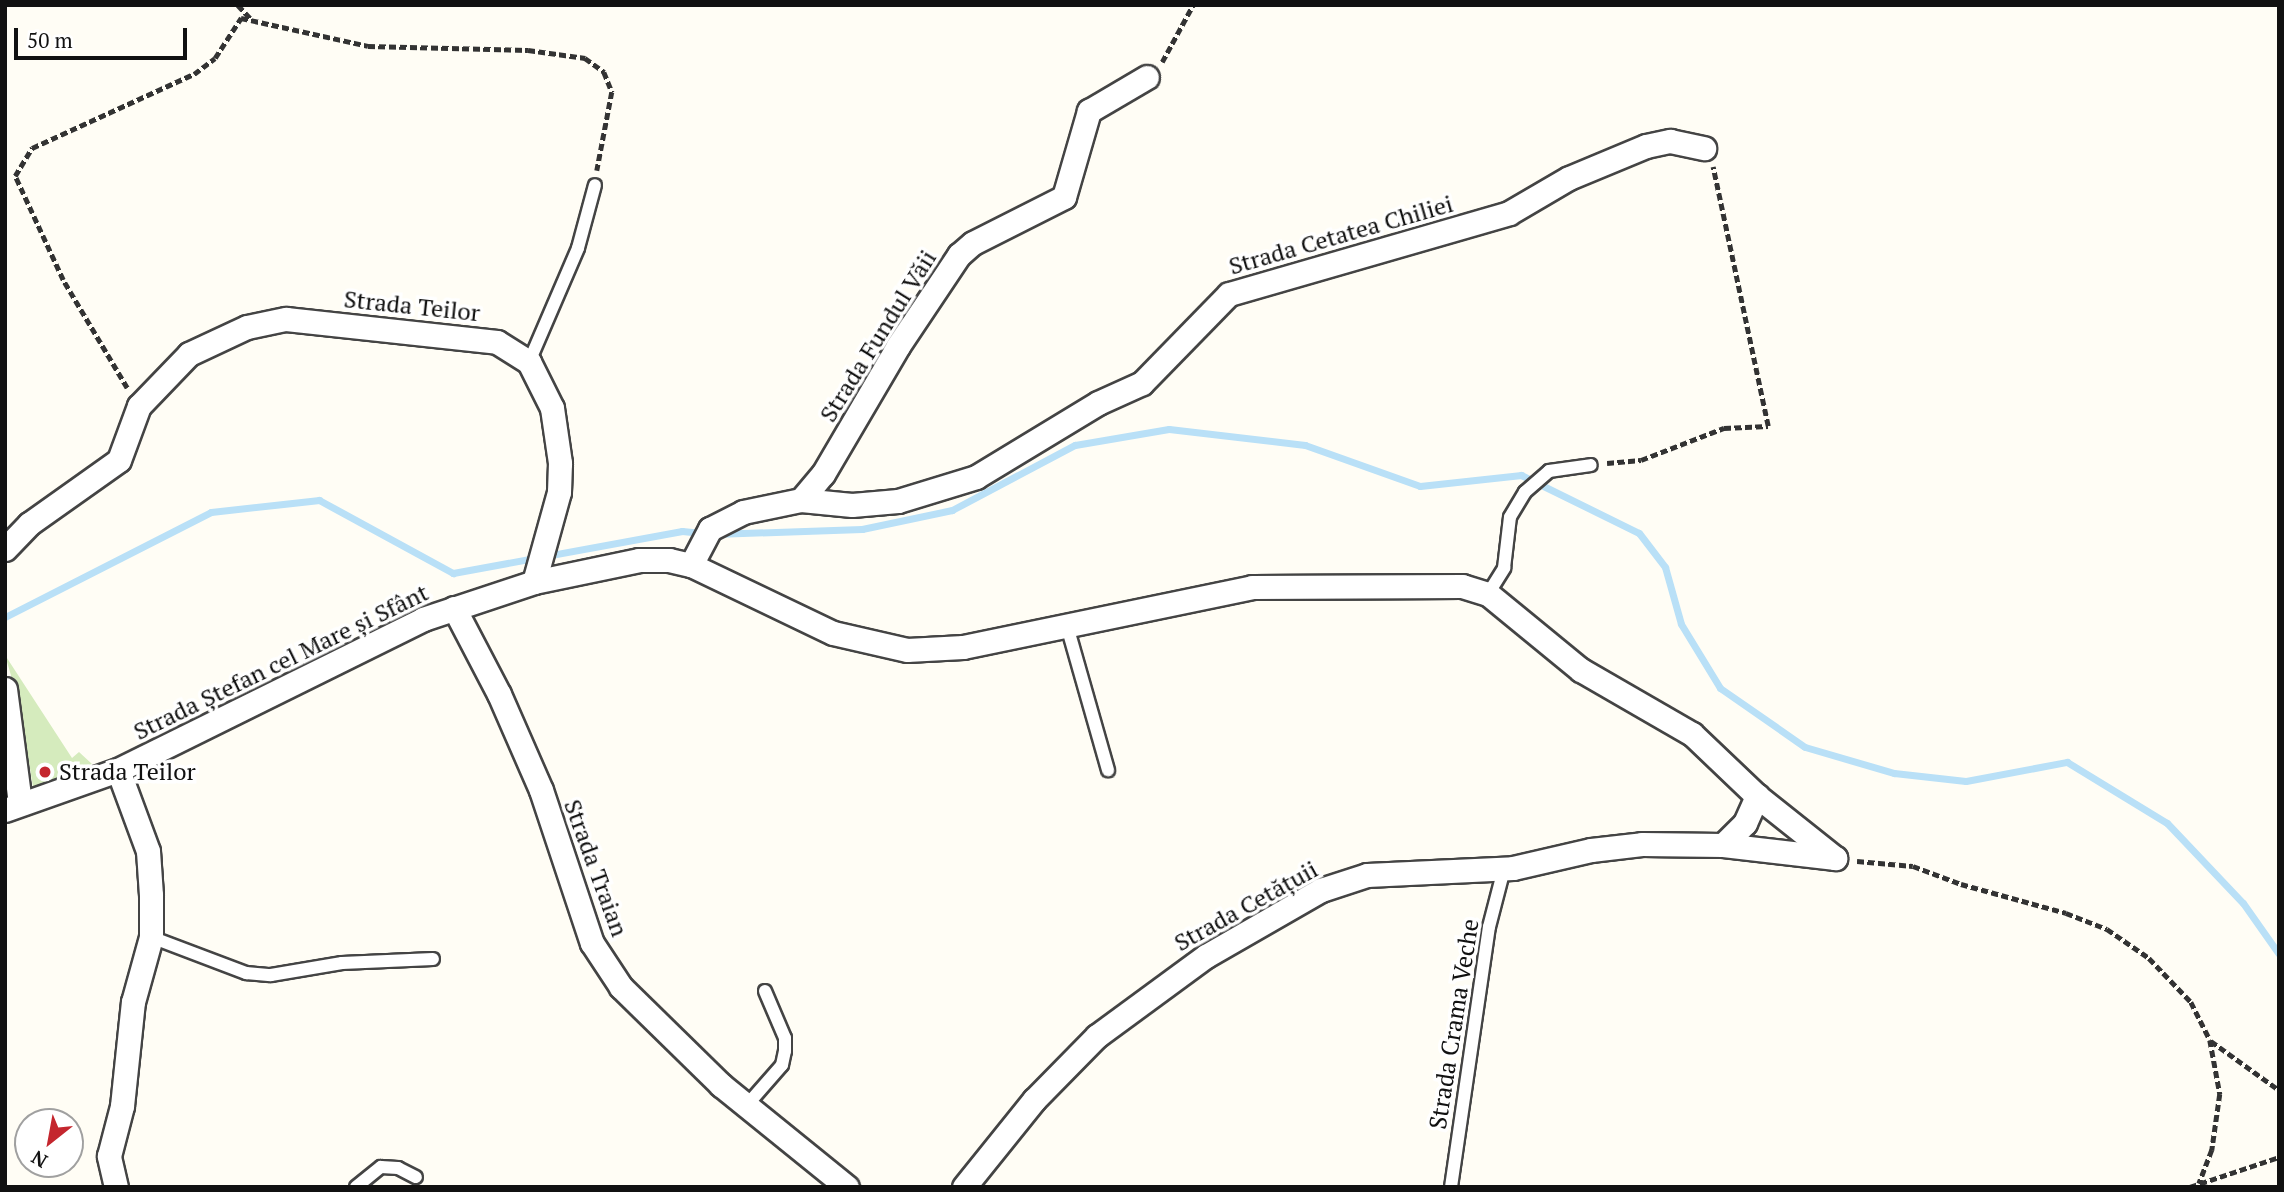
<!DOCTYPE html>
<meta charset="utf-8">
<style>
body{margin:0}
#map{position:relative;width:2284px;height:1192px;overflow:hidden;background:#fffdf5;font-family:"PT Serif",serif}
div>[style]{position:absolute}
.green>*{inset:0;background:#d5ebbd}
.stream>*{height:7px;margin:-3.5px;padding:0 3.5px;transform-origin:3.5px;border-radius:3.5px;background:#b9e0f7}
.path>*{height:4.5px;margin-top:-2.25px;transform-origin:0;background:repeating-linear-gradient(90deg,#333 0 7px,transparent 0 10.5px)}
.roads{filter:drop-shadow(2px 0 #444) drop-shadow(-2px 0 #444) drop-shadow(0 2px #444) drop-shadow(0 -2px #444)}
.lane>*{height:12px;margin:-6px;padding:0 6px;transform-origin:6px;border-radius:6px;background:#fff}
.street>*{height:23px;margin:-11.5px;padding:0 11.5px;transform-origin:11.5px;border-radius:11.5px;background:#fff}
.dots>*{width:19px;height:19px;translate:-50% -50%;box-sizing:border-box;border:4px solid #fff;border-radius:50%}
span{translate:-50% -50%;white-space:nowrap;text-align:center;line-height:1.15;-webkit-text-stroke:7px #fff;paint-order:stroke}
.street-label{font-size:24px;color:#111}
.poi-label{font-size:24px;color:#111}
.left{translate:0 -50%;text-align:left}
.frame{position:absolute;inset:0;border:7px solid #111;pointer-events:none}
.north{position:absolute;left:14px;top:1108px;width:70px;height:70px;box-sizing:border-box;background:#fff;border:2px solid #a0a0a0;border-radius:50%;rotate:211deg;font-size:19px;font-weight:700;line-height:28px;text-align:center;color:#111}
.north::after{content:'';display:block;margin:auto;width:24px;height:32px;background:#c4262e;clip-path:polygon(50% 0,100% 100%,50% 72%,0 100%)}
.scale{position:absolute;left:14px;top:28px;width:173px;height:32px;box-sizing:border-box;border:4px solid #111;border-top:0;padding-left:9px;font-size:21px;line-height:24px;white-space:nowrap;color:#111;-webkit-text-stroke:5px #fff;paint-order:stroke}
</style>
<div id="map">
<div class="green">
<div style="clip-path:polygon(5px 655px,72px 758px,79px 752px,92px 764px,33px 787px,20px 706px)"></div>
</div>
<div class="stream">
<div style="left:714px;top:534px;width:148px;rotate:-1.9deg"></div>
<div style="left:862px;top:529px;width:92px;rotate:-11.9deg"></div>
<div style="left:952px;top:510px;width:139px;rotate:-27.9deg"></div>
<div style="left:1075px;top:445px;width:95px;rotate:-9.7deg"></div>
<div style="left:1169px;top:429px;width:137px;rotate:6.7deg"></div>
<div style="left:1305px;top:445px;width:122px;rotate:19.6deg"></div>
<div style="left:1420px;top:486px;width:102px;rotate:-6.2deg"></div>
<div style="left:1521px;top:475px;width:131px;rotate:26.2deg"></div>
<div style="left:1639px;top:533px;width:43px;rotate:52.6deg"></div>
<div style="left:1665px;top:567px;width:59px;rotate:74.3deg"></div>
<div style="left:1681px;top:624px;width:75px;rotate:58.6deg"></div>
<div style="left:1720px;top:688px;width:103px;rotate:34.8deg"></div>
<div style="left:1805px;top:747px;width:93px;rotate:16.3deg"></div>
<div style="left:1894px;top:773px;width:72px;rotate:6.3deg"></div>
<div style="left:1966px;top:781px;width:103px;rotate:-10.7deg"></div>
<div style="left:2067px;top:762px;width:117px;rotate:31.4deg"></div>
<div style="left:2167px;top:823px;width:110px;rotate:46.5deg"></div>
<div style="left:2243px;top:903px;width:62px;rotate:54.8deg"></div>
<div style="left:5px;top:617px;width:231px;rotate:-27deg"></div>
<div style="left:211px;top:512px;width:109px;rotate:-6.3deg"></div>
<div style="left:319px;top:500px;width:153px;rotate:28.6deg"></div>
<div style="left:453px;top:573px;width:233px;rotate:-10.4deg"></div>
<div style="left:682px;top:531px;width:20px;rotate:6deg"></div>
</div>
<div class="path">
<div style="left:238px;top:5px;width:21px;rotate:47deg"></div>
<div style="left:1162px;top:62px;width:65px;rotate:-61.5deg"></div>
<div style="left:127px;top:388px;width:126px;rotate:-120.7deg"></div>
<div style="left:63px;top:280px;width:115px;rotate:-114.8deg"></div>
<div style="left:15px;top:176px;width:33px;rotate:-59deg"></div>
<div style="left:32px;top:148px;width:178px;rotate:-24.6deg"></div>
<div style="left:194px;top:74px;width:26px;rotate:-37deg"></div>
<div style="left:215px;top:58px;width:48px;rotate:-57deg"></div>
<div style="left:241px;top:18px;width:130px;rotate:12.4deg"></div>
<div style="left:368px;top:46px;width:160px;rotate:1.4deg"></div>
<div style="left:528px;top:50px;width:58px;rotate:8deg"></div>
<div style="left:585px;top:58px;width:24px;rotate:36deg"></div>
<div style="left:604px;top:72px;width:22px;rotate:68deg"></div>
<div style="left:612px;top:92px;width:80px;rotate:100.8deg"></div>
<div style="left:1607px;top:463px;width:34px;rotate:-5deg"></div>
<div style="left:1641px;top:460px;width:89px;rotate:-21.1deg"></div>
<div style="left:1724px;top:428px;width:44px;rotate:-2.6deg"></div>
<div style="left:1768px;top:426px;width:265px;rotate:-102deg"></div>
<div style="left:1857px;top:861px;width:56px;rotate:5.1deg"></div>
<div style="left:1913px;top:866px;width:51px;rotate:20.6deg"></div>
<div style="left:1961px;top:884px;width:109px;rotate:15.4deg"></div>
<div style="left:2066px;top:913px;width:44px;rotate:21.3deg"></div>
<div style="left:2107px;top:929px;width:51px;rotate:34.6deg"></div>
<div style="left:2149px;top:958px;width:61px;rotate:46.3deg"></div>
<div style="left:2191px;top:1002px;width:42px;rotate:63.4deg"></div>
<div style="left:2210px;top:1040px;width:55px;rotate:79.5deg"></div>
<div style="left:2220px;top:1094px;width:57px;rotate:98.1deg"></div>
<div style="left:2212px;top:1150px;width:36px;rotate:111deg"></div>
<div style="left:2211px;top:1041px;width:84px;rotate:35.8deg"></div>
<div style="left:2190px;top:1187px;width:94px;rotate:-18.6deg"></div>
</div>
<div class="roads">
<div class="lane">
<div style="left:529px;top:362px;width:124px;rotate:-66.7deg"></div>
<div style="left:578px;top:248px;width:65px;rotate:-74.9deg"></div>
<div style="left:1488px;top:594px;width:31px;rotate:-58deg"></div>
<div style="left:1504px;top:568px;width:51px;rotate:-83.3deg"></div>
<div style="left:1510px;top:517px;width:29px;rotate:-59deg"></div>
<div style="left:1525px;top:492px;width:32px;rotate:-41deg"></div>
<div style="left:1549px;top:471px;width:42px;rotate:-8.1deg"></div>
<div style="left:1067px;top:626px;width:150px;rotate:74.1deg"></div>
<div style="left:151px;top:937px;width:102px;rotate:20.8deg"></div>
<div style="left:246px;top:973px;width:25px;rotate:5deg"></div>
<div style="left:271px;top:975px;width:72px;rotate:-9.6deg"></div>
<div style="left:342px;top:963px;width:91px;rotate:-2.5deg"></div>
<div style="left:747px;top:1105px;width:53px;rotate:-48.8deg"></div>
<div style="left:782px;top:1065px;width:14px;rotate:-78deg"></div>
<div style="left:785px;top:1051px;width:13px;rotate:-90deg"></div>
<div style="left:785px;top:1038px;width:51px;rotate:-113.1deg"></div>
<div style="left:356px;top:1187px;width:32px;rotate:-39deg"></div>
<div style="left:381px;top:1167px;width:17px;rotate:3deg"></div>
<div style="left:398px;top:1168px;width:20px;rotate:27deg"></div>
<div style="left:1451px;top:1187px;width:263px;rotate:-81.7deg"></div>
<div style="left:1489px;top:927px;width:60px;rotate:-75.5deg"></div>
</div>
<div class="street">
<div style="left:801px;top:500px;width:34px;rotate:-50deg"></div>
<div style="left:823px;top:474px;width:148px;rotate:-59.6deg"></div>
<div style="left:898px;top:346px;width:110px;rotate:-56.2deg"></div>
<div style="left:959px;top:255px;width:18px;rotate:-41deg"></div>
<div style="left:973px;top:243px;width:102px;rotate:-26.8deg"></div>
<div style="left:1064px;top:197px;width:90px;rotate:-73.8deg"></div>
<div style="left:1089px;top:111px;width:67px;rotate:-30.4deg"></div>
<div style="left:5px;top:549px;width:35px;rotate:-46deg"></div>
<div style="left:29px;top:524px;width:110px;rotate:-35.4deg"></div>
<div style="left:119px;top:460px;width:58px;rotate:-69.7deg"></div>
<div style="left:139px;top:406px;width:72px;rotate:-46.1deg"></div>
<div style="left:189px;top:354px;width:64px;rotate:-25deg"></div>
<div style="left:247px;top:327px;width:40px;rotate:-12deg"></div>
<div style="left:286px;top:319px;width:212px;rotate:6.2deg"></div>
<div style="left:497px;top:342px;width:38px;rotate:32deg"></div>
<div style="left:529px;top:362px;width:51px;rotate:63.4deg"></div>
<div style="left:552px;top:408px;width:56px;rotate:81.7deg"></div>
<div style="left:560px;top:463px;width:29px;rotate:92deg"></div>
<div style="left:559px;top:492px;width:93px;rotate:105.5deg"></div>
<div style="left:691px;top:565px;width:41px;rotate:-62.2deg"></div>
<div style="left:710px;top:529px;width:37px;rotate:-27deg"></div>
<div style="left:743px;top:512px;width:59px;rotate:-11.7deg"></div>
<div style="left:801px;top:500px;width:51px;rotate:5.6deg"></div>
<div style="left:852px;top:505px;width:46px;rotate:-5deg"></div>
<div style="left:898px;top:501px;width:82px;rotate:-17.1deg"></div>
<div style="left:976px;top:477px;width:143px;rotate:-31.2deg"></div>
<div style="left:1098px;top:403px;width:48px;rotate:-24.4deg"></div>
<div style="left:1142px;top:383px;width:124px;rotate:-45.7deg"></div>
<div style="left:1229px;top:294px;width:291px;rotate:-16.1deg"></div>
<div style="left:1509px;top:213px;width:69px;rotate:-30.3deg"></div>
<div style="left:1569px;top:178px;width:83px;rotate:-22.6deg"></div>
<div style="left:1646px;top:146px;width:25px;rotate:-12deg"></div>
<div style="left:1670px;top:141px;width:35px;rotate:12deg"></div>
<div style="left:454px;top:608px;width:97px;rotate:62.4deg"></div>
<div style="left:499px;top:694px;width:105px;rotate:66.4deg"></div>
<div style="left:541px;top:790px;width:161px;rotate:71.6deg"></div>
<div style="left:592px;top:943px;width:53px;rotate:56.6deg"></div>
<div style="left:621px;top:987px;width:140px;rotate:44.4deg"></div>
<div style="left:721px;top:1085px;width:162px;rotate:39deg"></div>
<div style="left:5px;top:689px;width:115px;rotate:82.5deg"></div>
<div style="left:5px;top:810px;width:120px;rotate:-19.5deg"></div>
<div style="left:118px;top:770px;width:340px;rotate:-26.3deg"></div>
<div style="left:423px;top:619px;width:117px;rotate:-18.4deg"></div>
<div style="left:534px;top:582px;width:107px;rotate:-11.8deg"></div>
<div style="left:639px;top:560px;width:30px"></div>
<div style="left:669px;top:560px;width:23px;rotate:13deg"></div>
<div style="left:691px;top:565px;width:157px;rotate:25.6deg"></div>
<div style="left:833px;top:633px;width:76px;rotate:12.9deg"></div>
<div style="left:907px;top:650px;width:56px;rotate:-3.1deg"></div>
<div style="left:963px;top:647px;width:295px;rotate:-11.7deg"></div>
<div style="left:1252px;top:587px;width:210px;rotate:-0.3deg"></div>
<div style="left:1462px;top:586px;width:27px;rotate:17deg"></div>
<div style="left:1488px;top:594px;width:120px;rotate:39.3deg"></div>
<div style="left:1581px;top:670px;width:128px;rotate:30deg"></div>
<div style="left:1692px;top:734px;width:90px;rotate:43.6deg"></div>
<div style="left:1757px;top:796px;width:100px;rotate:38.5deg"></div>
<div style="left:1723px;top:845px;width:31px;rotate:-45deg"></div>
<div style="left:1745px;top:823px;width:30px;rotate:-66deg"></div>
<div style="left:116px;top:1187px;width:32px;rotate:-103deg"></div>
<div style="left:109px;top:1156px;width:52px;rotate:-75.4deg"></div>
<div style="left:122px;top:1106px;width:105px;rotate:-84deg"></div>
<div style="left:133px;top:1002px;width:67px;rotate:-74.5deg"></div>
<div style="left:151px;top:937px;width:42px;rotate:-90deg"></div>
<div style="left:151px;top:895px;width:44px;rotate:-93.9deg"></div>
<div style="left:148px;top:851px;width:86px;rotate:-110.3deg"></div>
<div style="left:964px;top:1187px;width:112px;rotate:-51.2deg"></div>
<div style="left:1034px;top:1100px;width:90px;rotate:-45.5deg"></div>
<div style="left:1097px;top:1036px;width:135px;rotate:-36.3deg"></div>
<div style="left:1206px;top:956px;width:133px;rotate:-29.9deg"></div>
<div style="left:1321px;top:890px;width:48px;rotate:-18.1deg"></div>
<div style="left:1367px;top:875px;width:146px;rotate:-2.7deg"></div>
<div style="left:1513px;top:868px;width:80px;rotate:-13deg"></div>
<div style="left:1591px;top:850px;width:51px;rotate:-6.7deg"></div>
<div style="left:1642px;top:844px;width:81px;rotate:0.7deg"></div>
<div style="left:1723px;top:845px;width:113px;rotate:6.6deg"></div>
</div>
</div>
<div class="dots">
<div style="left:45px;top:772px;background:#c4262e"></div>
</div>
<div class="street-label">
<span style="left:1341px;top:235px;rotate:-16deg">Strada Cetatea Chiliei</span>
<span style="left:412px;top:306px;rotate:6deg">Strada Teilor</span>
<span style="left:878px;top:336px;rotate:-58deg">Strada Fundul Văii</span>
<span style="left:281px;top:662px;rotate:-26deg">Strada Ștefan cel Mare și Sfânt</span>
<span style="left:596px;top:868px;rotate:70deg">Strada Traian</span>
<span style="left:1246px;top:906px;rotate:-29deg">Strada Cetățuii</span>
<span style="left:1454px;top:1024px;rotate:-81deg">Strada Crama Veche</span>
</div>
<div class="poi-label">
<span class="left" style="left:59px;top:772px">Strada Teilor</span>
</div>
<div class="frame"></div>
<div class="north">N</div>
<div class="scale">50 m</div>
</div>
